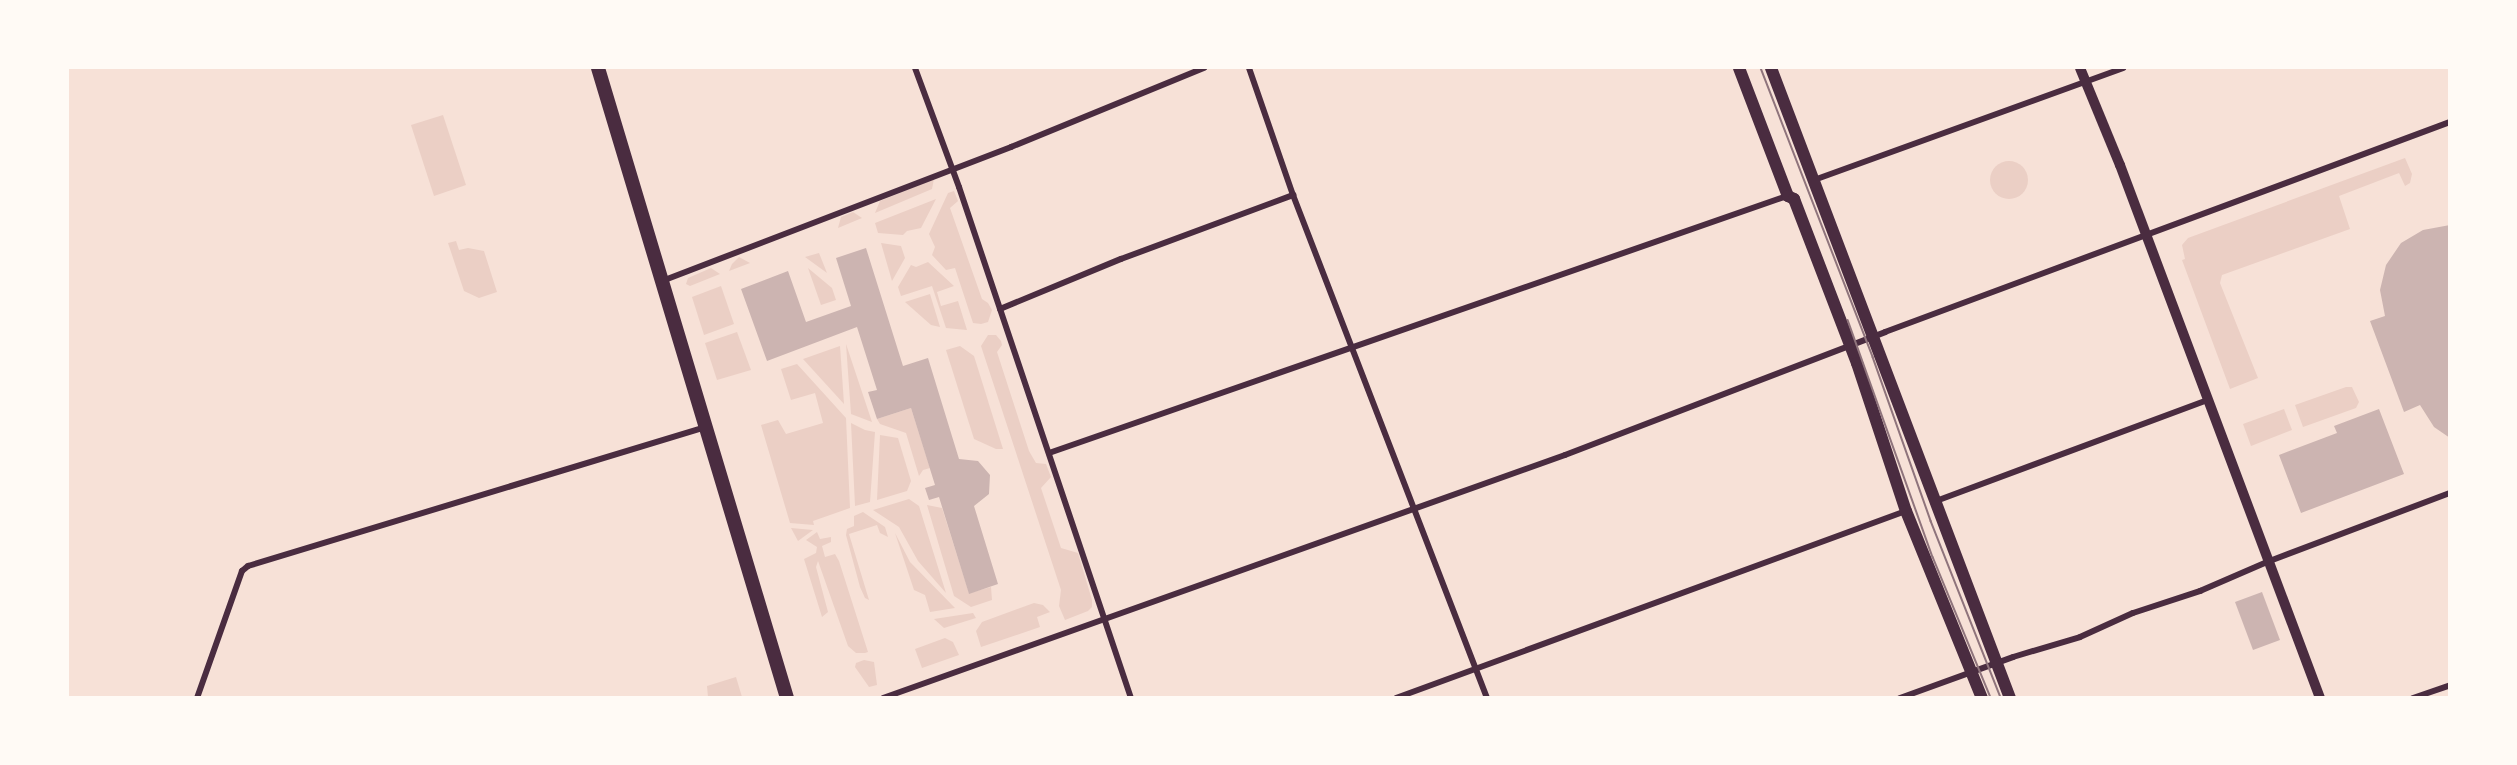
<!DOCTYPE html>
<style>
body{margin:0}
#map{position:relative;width:2517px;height:765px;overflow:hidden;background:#f7e1d7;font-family:"Open Sans",sans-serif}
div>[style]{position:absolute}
.green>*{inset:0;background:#ebcfc5}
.round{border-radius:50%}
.building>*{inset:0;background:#ccb4b1}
.minor>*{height:6px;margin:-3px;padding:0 3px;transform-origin:3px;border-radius:3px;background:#4a2c40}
.tertiary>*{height:10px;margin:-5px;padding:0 5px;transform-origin:5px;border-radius:5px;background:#4a2c40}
.secondary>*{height:12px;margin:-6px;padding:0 6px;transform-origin:6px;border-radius:6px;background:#4a2c40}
.primary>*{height:14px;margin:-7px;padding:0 7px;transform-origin:7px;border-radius:7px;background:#4a2c40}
.tram>*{height:1.5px;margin:-0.75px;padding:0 0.75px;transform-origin:0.75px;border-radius:0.75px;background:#8f747c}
span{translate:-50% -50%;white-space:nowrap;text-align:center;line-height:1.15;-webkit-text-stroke:4.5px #fffaf5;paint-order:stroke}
.frame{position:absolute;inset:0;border:69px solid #fffaf5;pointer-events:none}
</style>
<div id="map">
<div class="green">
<div style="clip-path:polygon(443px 115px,466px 185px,434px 196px,411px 125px)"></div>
<div style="clip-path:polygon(2405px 158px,2412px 174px,2410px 183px,2405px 186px,2399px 173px,2339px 196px,2350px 229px,2222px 275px,2220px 283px,2258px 378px,2230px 389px,2182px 260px,2185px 259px,2182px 245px,2188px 238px)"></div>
<div class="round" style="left:1990px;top:161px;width:38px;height:38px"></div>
<div style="clip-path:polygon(934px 179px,932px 189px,875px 213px,880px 201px)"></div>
<div style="clip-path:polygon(954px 191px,958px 201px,950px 208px,982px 299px,988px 303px,992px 310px,988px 322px,981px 324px,973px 323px,955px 268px,946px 270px,932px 255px,935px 247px,929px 234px,948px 193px)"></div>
<div style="clip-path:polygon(936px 199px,921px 228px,907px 231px,903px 235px,878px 233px,875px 223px)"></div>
<div style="clip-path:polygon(853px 212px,862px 218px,838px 228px,841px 217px)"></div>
<div style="clip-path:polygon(456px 241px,459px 250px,468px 248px,484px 251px,497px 292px,479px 298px,464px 291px,448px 243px)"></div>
<div style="clip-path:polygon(881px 243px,901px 246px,905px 258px,892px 281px)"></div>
<div style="clip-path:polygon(819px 253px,827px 273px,805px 257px)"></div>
<div style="clip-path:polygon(739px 257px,750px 263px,729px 271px,732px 264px)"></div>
<div style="clip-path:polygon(928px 262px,954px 286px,937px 292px,941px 306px,958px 301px,967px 330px,946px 328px,932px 286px,901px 296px,898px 287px,911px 265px,916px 267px)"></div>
<div style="clip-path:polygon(711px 268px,720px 274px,690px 286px,686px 284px,688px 278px)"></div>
<div style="clip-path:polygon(808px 268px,832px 288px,836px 300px,821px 305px)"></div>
<div style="clip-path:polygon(721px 286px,734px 324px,704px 335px,692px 297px)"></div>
<div style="clip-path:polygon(930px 294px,940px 327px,931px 325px,905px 302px)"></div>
<div style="clip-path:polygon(737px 332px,751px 370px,717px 380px,705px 343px)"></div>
<div style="clip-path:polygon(988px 335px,996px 335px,1001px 341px,1002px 345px,997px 352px,1029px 451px,1036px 463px,1046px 464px,1051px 477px,1041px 488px,1061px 548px,1078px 553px,1092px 600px,1092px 607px,1088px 611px,1065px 620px,1059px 606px,1061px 590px,981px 346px)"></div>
<div style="clip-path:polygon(846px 344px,872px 422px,851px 414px)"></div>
<div style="clip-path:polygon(840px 346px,844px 404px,803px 359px)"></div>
<div style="clip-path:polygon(960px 346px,974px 356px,1003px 449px,996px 449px,974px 439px,946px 350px)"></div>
<div style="clip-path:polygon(797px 364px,846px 418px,850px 508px,813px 521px,814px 525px,790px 523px,761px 425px,778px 420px,786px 434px,823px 423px,815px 393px,791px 400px,781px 369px)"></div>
<div style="clip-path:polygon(2346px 387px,2352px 387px,2359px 402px,2356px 408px,2303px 427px,2295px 405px)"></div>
<div style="clip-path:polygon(911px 408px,930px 468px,923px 470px,919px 476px,906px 433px,880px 424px,877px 419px)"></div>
<div style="clip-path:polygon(2284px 409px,2292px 430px,2251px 446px,2243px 424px)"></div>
<div style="clip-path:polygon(851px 423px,865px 430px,875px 432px,870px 502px,855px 506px)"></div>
<div style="clip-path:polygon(880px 435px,898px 438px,911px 481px,907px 491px,877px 500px)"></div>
<div style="clip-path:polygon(909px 499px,919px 506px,946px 593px,918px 561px,899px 527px,873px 510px)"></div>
<div style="clip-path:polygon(927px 505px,942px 508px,969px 593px,991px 587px,992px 600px,971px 607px,954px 596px)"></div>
<div style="clip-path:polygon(863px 512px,885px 527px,888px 537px,880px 533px,877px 525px,849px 534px,869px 600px,865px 598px,860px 587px,846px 535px,847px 529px,854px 526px,854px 516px)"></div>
<div style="clip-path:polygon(791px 528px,813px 530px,798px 541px)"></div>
<div style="clip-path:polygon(817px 532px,820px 539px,831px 537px,831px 542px,822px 546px,825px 557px,835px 554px,839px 561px,868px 652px,865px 653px,856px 653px,848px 646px,818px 561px,816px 567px,828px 612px,822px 617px,804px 559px,816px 553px,817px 547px,806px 540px)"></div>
<div style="clip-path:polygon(895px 533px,910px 562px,955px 608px,930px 612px,925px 595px,914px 590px)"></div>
<div style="clip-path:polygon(1034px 603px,1043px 605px,1050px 612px,1037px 617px,1040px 627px,981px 647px,976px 631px,982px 622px)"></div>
<div style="clip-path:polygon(973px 613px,976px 618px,944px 628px,934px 619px)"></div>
<div style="clip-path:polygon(945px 638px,953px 642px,959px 655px,922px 668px,915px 649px)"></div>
<div style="clip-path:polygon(864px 660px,874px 662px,877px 685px,869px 687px,855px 667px,856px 663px)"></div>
<div style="clip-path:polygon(736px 677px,742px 697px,708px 697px,707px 686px)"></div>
</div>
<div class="building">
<div style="clip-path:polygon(2450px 225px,2450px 438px,2434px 427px,2420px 405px,2404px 412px,2370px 321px,2385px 316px,2380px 290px,2386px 265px,2401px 243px,2423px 230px)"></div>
<div style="clip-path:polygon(866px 248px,903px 366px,928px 358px,959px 459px,978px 461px,990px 475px,989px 494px,974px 506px,998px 584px,969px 594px,939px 497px,929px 500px,925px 488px,935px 485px,911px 408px,877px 419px,868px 392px,877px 390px,857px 327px,767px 361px,741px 289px,788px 271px,806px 322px,851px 306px,836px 258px)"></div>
<div style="clip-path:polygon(2379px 409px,2404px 474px,2301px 513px,2279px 455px,2337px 433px,2334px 426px)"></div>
<div style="clip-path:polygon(2262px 592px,2280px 640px,2253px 650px,2235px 602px)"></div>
</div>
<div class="minor">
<div style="left:915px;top:68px;width:127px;rotate:69.7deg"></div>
<div style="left:959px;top:187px;width:539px;rotate:71.4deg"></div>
<div style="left:1249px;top:68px;width:134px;rotate:70.9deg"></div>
<div style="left:1293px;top:195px;width:539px;rotate:68.91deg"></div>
<div style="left:1814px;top:180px;width:329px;rotate:-19.9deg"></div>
<div style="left:662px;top:281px;width:374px;rotate:-21deg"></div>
<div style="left:1011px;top:147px;width:209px;rotate:-22.3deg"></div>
<div style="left:1000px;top:309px;width:131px;rotate:-22.5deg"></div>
<div style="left:1121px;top:259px;width:184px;rotate:-20.4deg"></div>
<div style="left:1049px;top:453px;width:781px;rotate:-19.2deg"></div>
<div style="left:1936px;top:501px;width:289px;rotate:-20.4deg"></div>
<div style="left:197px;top:698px;width:135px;rotate:-70.5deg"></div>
<div style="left:242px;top:571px;width:8px;rotate:-40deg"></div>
<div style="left:248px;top:566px;width:478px;rotate:-16.9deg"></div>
<div style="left:883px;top:698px;width:724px;rotate:-19.61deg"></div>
<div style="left:1565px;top:455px;width:343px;rotate:-21deg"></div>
<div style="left:1885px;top:332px;width:603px;rotate:-20.39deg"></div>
<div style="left:1396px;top:698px;width:543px;rotate:-20.14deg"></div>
<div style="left:1900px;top:698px;width:120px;rotate:-19.9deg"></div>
<div style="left:2013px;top:657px;width:70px;rotate:-16.6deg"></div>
<div style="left:2080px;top:637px;width:58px;rotate:-24.4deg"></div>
<div style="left:2133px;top:613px;width:71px;rotate:-18.2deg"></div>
<div style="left:2200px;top:591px;width:73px;rotate:-23.4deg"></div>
<div style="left:2267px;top:562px;width:196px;rotate:-20.7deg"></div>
<div style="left:2413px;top:698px;width:39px;rotate:-19deg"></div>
</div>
<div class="tertiary">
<div style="left:2080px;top:68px;width:105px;rotate:67.6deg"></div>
<div style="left:2120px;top:165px;width:569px;rotate:69.43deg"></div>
</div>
<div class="secondary">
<div style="left:1739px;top:68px;width:137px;rotate:69.1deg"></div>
<div style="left:1788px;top:196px;width:7px;rotate:27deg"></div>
<div style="left:1794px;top:199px;width:176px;rotate:69deg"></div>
<div style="left:1857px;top:363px;width:156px;rotate:71.7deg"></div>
<div style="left:1906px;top:511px;width:202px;rotate:67.9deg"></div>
<div style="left:1771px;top:68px;width:674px;rotate:69.23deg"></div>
</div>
<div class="primary">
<div style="left:598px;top:68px;width:658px;rotate:73.3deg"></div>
</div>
<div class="tram">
<div style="left:1761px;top:68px;width:310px;rotate:68.8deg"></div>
<div style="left:1873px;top:357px;width:174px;rotate:70.5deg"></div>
<div style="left:1931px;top:521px;width:190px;rotate:68.4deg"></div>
<div style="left:1848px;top:320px;width:252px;rotate:70.3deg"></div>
<div style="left:1933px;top:557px;width:152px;rotate:67.6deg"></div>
</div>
<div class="frame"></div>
</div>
